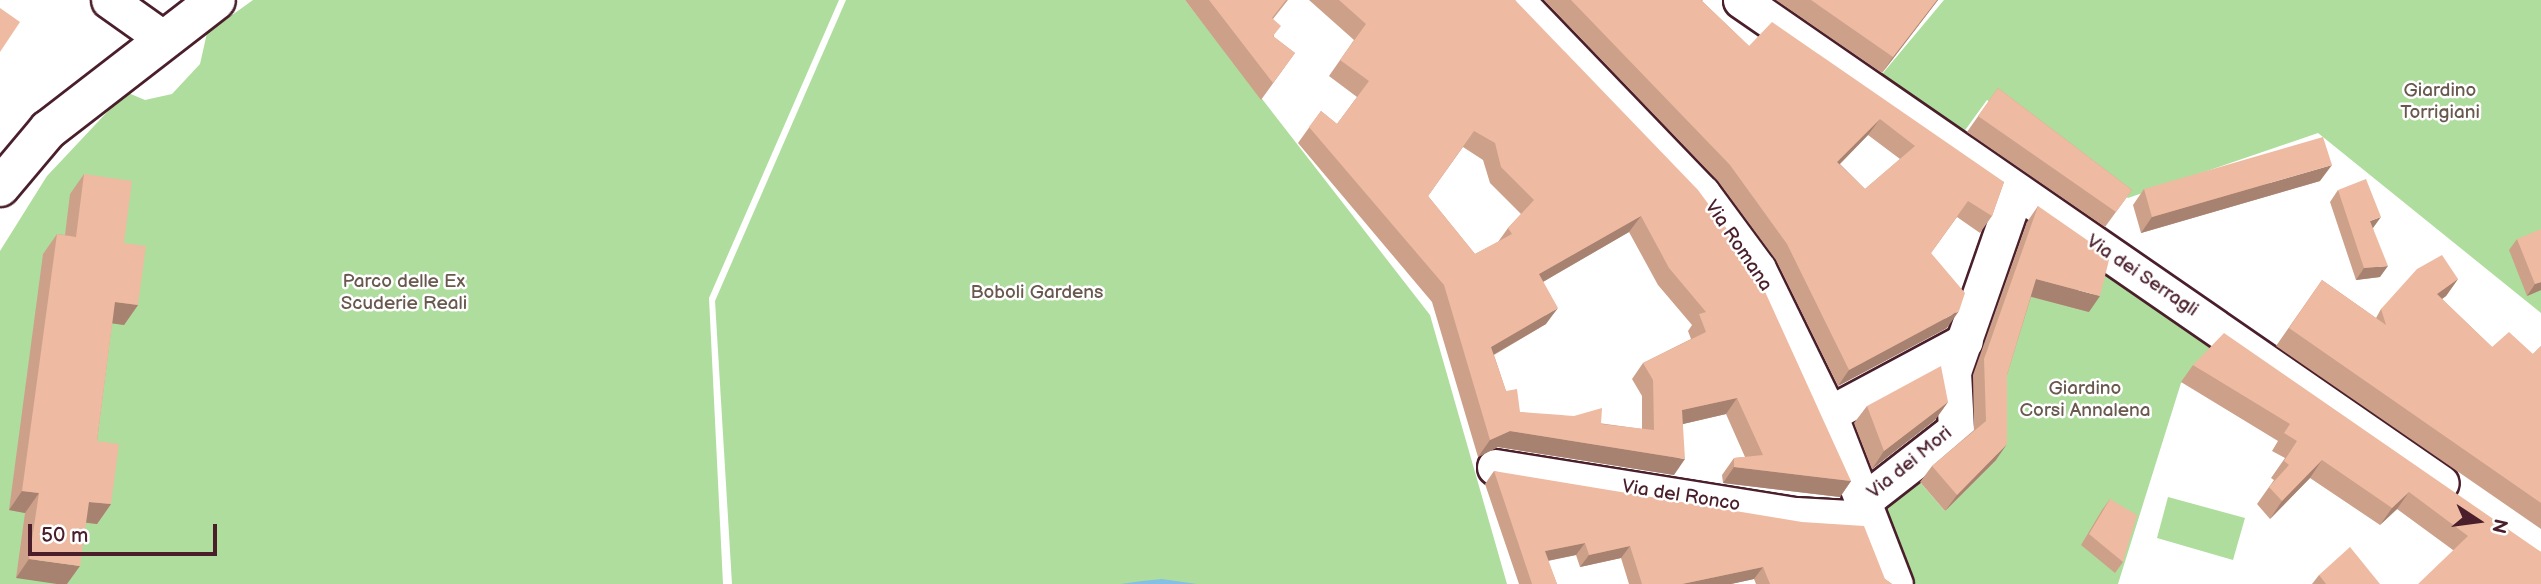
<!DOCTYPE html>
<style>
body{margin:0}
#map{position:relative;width:2541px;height:584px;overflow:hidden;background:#fff;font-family:"Balsamiq Sans",sans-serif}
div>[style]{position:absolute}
.green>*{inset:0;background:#afdd9d}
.water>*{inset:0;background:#85c0e4}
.roads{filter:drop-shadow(2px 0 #4a1f2b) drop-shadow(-2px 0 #4a1f2b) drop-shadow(0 2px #4a1f2b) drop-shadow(0 -2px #4a1f2b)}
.minor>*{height:35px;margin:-17.5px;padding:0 17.5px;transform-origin:17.5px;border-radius:17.5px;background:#fff}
.major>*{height:38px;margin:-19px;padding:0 19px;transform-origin:19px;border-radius:19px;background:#fff}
.wall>*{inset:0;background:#cda08a}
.shaded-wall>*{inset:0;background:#a78271}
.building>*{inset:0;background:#eebaa1}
span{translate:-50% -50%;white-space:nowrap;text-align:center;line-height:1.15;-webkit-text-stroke:5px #fff;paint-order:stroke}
.park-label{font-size:19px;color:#68584d}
.street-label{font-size:19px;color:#4a1f2b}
.north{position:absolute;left:2443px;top:486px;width:70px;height:70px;-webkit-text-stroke:5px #fff;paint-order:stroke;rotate:103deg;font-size:19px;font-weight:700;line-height:28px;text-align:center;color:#4a1f2b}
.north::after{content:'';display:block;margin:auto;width:24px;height:32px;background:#4a1f2b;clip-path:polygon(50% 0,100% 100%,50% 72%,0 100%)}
.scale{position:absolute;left:28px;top:524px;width:189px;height:32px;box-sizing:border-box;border:4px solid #4a1f2b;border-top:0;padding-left:9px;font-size:21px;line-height:24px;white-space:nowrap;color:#4a1f2b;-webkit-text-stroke:5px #fff;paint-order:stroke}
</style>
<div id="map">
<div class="green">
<div style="clip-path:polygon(253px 0,839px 0,709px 298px,723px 584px,0 584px,0 251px,47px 176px,126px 92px,145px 100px,172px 94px,200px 64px,207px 33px)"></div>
<div style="clip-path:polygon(846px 0,1185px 0,1430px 315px,1507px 584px,732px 584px,715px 301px)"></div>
<div style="clip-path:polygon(1944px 0,2541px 0,2541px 313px,2318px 133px,2128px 198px,1987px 100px,1963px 133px,1878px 79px)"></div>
<div style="clip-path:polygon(2100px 266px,2216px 345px,2181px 383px,2118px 584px,1908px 584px,1878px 511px,1913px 474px,1945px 511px,1996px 391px,2034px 267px,2089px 312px)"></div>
<div style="clip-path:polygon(2168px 497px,2245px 518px,2233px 560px,2157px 538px)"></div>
</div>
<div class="water">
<div style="clip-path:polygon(1162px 579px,1197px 584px,1121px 584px,1142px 581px)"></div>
</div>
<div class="roads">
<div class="minor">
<div style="left:109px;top:0;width:64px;rotate:35.4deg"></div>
<div style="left:1516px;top:0;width:268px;rotate:46.1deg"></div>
<div style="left:1702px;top:193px;width:94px;rotate:53.6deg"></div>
<div style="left:1758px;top:269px;width:161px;rotate:63.9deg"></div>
<div style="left:1829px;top:414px;width:182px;rotate:68.8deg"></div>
<div style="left:1741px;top:0;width:850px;rotate:34.61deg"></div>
<div style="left:1829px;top:414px;width:154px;rotate:-28.2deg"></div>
<div style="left:1495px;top:467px;width:305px;rotate:9.1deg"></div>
<div style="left:1796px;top:515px;width:71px;rotate:3.2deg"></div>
<div style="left:1861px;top:503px;width:120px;rotate:-37.9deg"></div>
<div style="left:1956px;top:429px;width:57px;rotate:-93deg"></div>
<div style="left:1953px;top:372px;width:192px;rotate:-70.8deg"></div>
</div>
<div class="major">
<div style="left:0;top:187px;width:75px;rotate:-49.9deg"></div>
<div style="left:48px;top:130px;width:212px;rotate:-37.7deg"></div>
</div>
</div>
<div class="wall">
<div style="clip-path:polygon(1185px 0,1288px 0,1273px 19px,1274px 37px,1295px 53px,1261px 100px)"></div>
<div style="clip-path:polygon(evenodd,1309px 0,1515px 0,1851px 481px,1840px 497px,1723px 483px,1722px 475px,1734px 458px,1745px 457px,1726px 414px,1683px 424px,1674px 475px,1498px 447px,1478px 457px,1432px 302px,1298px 143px,1321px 111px,1337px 124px,1357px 97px,1329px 76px,1354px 40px,1309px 0,1463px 147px,1483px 160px,1490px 183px,1521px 214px,1508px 228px,1498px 242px,1475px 254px,1428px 196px,1463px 147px,1309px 0,1629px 232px,1658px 285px,1692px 325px,1688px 331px,1691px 339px,1643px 363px,1632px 379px,1642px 396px,1642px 429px,1520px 412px,1506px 391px,1494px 355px,1546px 324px,1543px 282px,1629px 232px)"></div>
<div style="clip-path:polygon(evenodd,1544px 0,1703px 0,1702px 1px,1749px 46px,2004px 182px,1992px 216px,1980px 233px,1957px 217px,1931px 253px,1947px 328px,1838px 386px,1776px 260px,1718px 181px,1544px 0,1868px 135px,1900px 159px,1865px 189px,1840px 164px,1868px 135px)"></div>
<div style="clip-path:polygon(1776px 0,1938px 0,1882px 73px)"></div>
<div style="clip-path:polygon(1998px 88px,2132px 190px,2105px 227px,1967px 132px)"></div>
<div style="clip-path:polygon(84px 174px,124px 243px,138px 305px,124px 325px,112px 323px,97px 441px,111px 504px,97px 524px,86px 523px,16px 578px,25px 513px,9px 510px,43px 254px,57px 234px,65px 235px,70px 194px)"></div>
<div style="clip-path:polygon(2320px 181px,2141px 233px,2133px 205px,2144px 189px)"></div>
<div style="clip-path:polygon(2338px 190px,2373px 228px,2380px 277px,2356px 280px,2330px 202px)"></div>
<div style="clip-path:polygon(2038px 206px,2089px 312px,2031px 297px,2007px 375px,1996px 460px,1945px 511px,1920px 482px,1932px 466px,1974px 430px,1973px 375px,2027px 222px)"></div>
<div style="clip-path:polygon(2517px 239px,2541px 290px,2527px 296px,2509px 250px)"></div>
<div style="clip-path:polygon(2458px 279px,2446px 296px,2442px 299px,2492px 347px,2533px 354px,2541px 346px,2541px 529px,2276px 346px,2322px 280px,2376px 318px,2381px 309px)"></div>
<div style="clip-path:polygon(2193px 365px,2541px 552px,2453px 550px,2397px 509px,2380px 525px,2310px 478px,2270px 519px,2257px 504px,2269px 487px,2274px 480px,2271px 478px,2285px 458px,2272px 451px,2278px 441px,2181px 382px)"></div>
<div style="clip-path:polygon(1948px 402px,1935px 420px,1872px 469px,1854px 423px,1867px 406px)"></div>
<div style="clip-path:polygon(1494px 471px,1885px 579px,1892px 584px,1756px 584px,1754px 579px,1731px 584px,1629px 584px,1621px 558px,1580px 567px,1576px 555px,1548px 561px,1557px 584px,1519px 584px,1485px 484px)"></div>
<div style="clip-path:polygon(2110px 499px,2123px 562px,2115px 573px,2081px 545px,2102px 510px)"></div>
<div style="clip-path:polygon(2319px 575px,2380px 584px,2312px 584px)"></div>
</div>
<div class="shaded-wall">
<div style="clip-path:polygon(1937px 0,1938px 0,1882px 73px,1893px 57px)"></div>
<div style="clip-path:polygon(1880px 119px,1868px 135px,1826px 178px,1837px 162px)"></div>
<div style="clip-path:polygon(2332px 165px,2320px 181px,2141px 233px,2152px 217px)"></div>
<div style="clip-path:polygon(1641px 216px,1629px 232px,1527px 291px,1539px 274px)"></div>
<div style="clip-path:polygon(2381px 217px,2373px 228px,2362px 232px,2370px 221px)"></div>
<div style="clip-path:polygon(2388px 266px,2380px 277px,2356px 280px,2364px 268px)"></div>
<div style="clip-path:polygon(2036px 279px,2100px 296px,2089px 312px,2025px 295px)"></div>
<div style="clip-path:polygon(2458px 279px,2446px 296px,2425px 311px,2437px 294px)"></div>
<div style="clip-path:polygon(2541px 282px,2541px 290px,2527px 296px,2535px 284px)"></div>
<div style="clip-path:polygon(115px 302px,138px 305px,124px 325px,102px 322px)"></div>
<div style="clip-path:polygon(1558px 308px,1546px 324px,1479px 363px,1491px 347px)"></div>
<div style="clip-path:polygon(1959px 311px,1947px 328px,1838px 386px,1849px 370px)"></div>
<div style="clip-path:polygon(1737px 398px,1726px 414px,1670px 427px,1682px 410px)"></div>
<div style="clip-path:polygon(1948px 402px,1935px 420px,1872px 469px,1884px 451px)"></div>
<div style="clip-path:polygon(1510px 431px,1685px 459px,1674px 475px,1498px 447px,1478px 457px,1490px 440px)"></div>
<div style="clip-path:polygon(2007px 444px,1996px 460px,1945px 511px,1957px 495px)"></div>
<div style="clip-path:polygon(2322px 460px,2310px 478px,2270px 519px,2282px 501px)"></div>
<div style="clip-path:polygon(1734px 467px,1851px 481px,1840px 497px,1723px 483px)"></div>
<div style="clip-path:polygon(22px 491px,39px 493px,25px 513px,9px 510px)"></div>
<div style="clip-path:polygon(2409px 492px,2397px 509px,2380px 525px,2392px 508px)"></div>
<div style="clip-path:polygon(89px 502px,111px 504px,97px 524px,75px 521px)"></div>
<div style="clip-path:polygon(1585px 543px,1576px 555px,1536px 563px,1545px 551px)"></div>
<div style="clip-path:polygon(1630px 546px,1621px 558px,1580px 567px,1589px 555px)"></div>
<div style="clip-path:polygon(29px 559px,80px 566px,67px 584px,57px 584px,16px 578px)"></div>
<div style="clip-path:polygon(1763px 567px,1754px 579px,1731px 584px,1682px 584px)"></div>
</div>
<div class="building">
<div style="clip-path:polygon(1209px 0,1286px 0,1272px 18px,1281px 26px,1273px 36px,1295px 53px,1273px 83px)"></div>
<div style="clip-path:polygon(evenodd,1339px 0,1515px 0,1698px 190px,1752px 263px,1851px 481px,1734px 467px,1734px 458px,1763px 455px,1737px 398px,1682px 410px,1685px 459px,1510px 431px,1490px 440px,1444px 285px,1309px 127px,1321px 111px,1337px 124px,1369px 81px,1340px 60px,1366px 24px,1339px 0,1474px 131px,1495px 143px,1501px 167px,1534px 200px,1508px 228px,1512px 234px,1475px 254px,1428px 196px,1474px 131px,1339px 0,1641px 216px,1669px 268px,1706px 312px,1699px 314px,1706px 332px,1643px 363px,1653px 380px,1654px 430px,1601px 424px,1602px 408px,1574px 416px,1520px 412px,1517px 389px,1506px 391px,1491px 347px,1558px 308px,1539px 274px,1641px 216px)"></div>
<div style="clip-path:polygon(evenodd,1571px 0,1701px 0,1749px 46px,1772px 22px,2004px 182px,1992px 216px,1968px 201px,1931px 253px,1965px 293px,1959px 311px,1849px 370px,1787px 244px,1730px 165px,1571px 0,1880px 119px,1915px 146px,1865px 189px,1837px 162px,1880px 119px)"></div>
<div style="clip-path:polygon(1811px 0,1937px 0,1893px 57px)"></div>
<div style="clip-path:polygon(0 8px,20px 22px,0 52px)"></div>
<div style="clip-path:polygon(1998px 88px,2132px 190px,2116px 212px,1978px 116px)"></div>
<div style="clip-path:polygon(2323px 137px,2332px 165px,2152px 217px,2144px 189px)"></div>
<div style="clip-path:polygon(84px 174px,132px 181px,124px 243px,146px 246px,138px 305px,115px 302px,97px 441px,119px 444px,111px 504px,89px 502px,80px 566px,29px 559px,39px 493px,22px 491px,57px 234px,76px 237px)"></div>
<div style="clip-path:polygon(2366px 179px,2381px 217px,2370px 221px,2388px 266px,2364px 268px,2338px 190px)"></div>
<div style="clip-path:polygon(2038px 206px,2110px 256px,2100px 296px,2036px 279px,2007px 375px,2007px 444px,1957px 495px,1932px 466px,1986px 421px,1984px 359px)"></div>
<div style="clip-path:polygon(2541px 229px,2541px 282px,2535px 284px,2517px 239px)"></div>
<div style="clip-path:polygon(2442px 255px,2458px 279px,2437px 294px,2492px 347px,2509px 332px,2533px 354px,2541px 346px,2541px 503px,2289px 328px,2322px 280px,2386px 325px,2381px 309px,2417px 269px)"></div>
<div style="clip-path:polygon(2224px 333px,2541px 552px,2541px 584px,2418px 584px,2468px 536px,2409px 492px,2392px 508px,2322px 460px,2282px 501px,2269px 487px,2289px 465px,2284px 461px,2297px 441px,2284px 433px,2290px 424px,2193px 365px)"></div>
<div style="clip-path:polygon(1941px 366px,1948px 402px,1884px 451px,1867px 406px)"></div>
<div style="clip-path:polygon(1494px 471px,1802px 522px,1864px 526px,1885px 579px,1892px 584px,1770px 584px,1763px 567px,1682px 584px,1642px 584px,1630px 546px,1589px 555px,1585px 543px,1545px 551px,1557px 584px,1532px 584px)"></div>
<div style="clip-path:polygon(2110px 499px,2137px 515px,2123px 562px,2089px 534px)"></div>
<div style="clip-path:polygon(2350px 547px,2380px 584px,2326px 584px,2319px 575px)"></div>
</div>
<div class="park-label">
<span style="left:2440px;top:102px">Giardino<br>Torrigiani</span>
<span style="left:404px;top:293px">Parco delle Ex<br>Scuderie Reali</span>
<span style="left:1037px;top:293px">Boboli Gardens</span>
<span style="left:2085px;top:400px">Giardino<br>Corsi Annalena</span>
</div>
<div class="street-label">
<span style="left:1738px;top:246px;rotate:56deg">Via Romana</span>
<span style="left:2142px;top:276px;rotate:34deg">Via dei Serragli</span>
<span style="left:1910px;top:463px;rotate:-39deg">Via dei Mori</span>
<span style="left:1681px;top:496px;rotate:9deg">Via del Ronco</span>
</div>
<div class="north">N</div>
<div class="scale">50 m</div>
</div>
